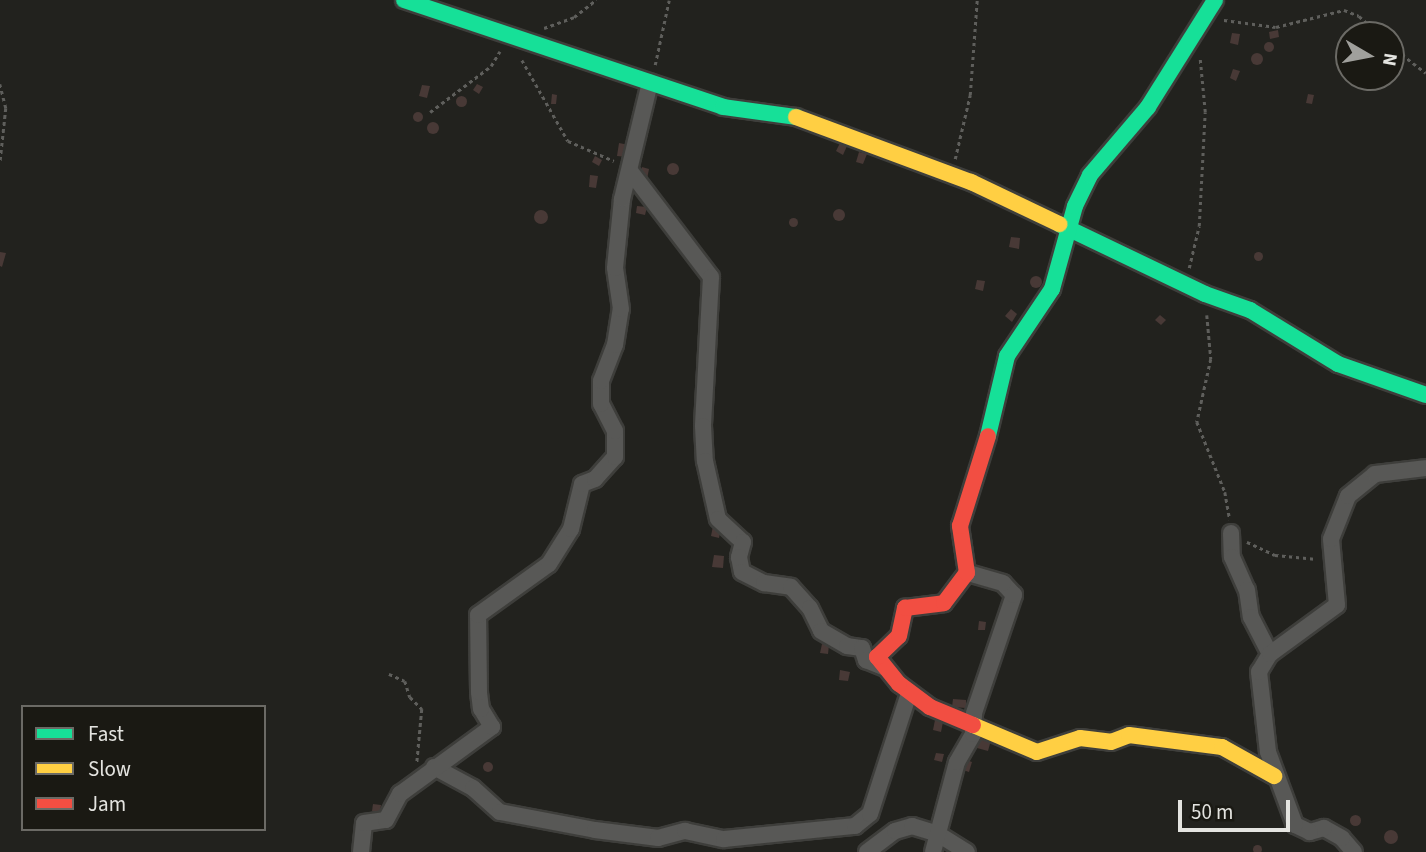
<!DOCTYPE html>
<style>
body{margin:0}
#map{position:relative;width:1426px;height:852px;overflow:hidden;background:#22221e;font-family:"Source Sans 3",sans-serif}
div>[style]{position:absolute}
.building>*{inset:0;background:#483936}
.round{border-radius:50%}
.path>*{height:2.5px;margin-top:-1.25px;transform-origin:0;background:repeating-linear-gradient(90deg,#5f5f5c 0 3.5px,transparent 0 7px)}
.roads{filter:drop-shadow(2px 0 #3e3e3b) drop-shadow(-2px 0 #3e3e3b) drop-shadow(0 2px #3e3e3b) drop-shadow(0 -2px #3e3e3b)}
.street>*{height:16px;margin:-8px;padding:0 8px;transform-origin:8px;border-radius:8px;background:#585856}
.fast>*{height:16px;margin:-8px;padding:0 8px;transform-origin:8px;border-radius:8px;background:#16e098}
.slow>*{height:16px;margin:-8px;padding:0 8px;transform-origin:8px;border-radius:8px;background:#ffcf43}
.jam>*{height:16px;margin:-8px;padding:0 8px;transform-origin:8px;border-radius:8px;background:#f24e42}
span{translate:-50% -50%;white-space:nowrap;text-align:center;line-height:1.15;-webkit-text-stroke:5px #1a1913;paint-order:stroke}
.legend{position:absolute;left:21px;top:705px;width:245px;height:126px;box-sizing:border-box;background:#1a1913;border:2px solid #6b6a65;margin:0;padding:9px 12px;list-style:none;font-size:21px;color:#e4e4e0}
.legend li{display:flex;align-items:center;gap:14px;height:35px}
.legend b{width:35px;border:2px solid #6b6a65}
.north{position:absolute;left:1335px;top:21px;width:70px;height:70px;box-sizing:border-box;background:#1a1913;border:2px solid #6b6a65;border-radius:50%;rotate:100deg;font-size:19px;font-weight:700;line-height:28px;text-align:center;color:#e4e4e0}
.north::after{content:'';display:block;margin:auto;width:24px;height:32px;background:#a0a09c;clip-path:polygon(50% 0,100% 100%,50% 72%,0 100%)}
.scale{position:absolute;left:1178px;top:800px;width:112px;height:32px;box-sizing:border-box;border:4px solid #e4e4e0;border-top:0;padding-left:9px;font-size:21px;line-height:24px;white-space:nowrap;color:#e4e4e0;-webkit-text-stroke:5px #1a1913;paint-order:stroke}
</style>
<div id="map">
<div class="building">
<div style="clip-path:polygon(1278px 30px,1279px 37px,1270px 39px,1269px 32px)"></div>
<div style="clip-path:polygon(1232px 33px,1240px 34px,1238px 45px,1230px 43px)"></div>
<div class="round" style="left:1264px;top:42px;width:10px;height:10px"></div>
<div class="round" style="left:1251px;top:53px;width:12px;height:12px"></div>
<div style="clip-path:polygon(1233px 69px,1240px 71px,1236px 81px,1230px 78px)"></div>
<div style="clip-path:polygon(477px 84px,483px 87px,479px 94px,473px 90px)"></div>
<div style="clip-path:polygon(422px 85px,430px 86px,427px 98px,419px 96px)"></div>
<div style="clip-path:polygon(552px 94px,557px 95px,556px 104px,551px 104px)"></div>
<div style="clip-path:polygon(1308px 94px,1314px 95px,1312px 104px,1306px 103px)"></div>
<div class="round" style="left:455.5px;top:95.5px;width:11px;height:11px"></div>
<div class="round" style="left:413px;top:112px;width:10px;height:10px"></div>
<div class="round" style="left:427px;top:122px;width:12px;height:12px"></div>
<div style="clip-path:polygon(619px 143px,629px 145px,627px 157px,617px 156px)"></div>
<div style="clip-path:polygon(840px 143px,847px 146px,843px 155px,836px 151px)"></div>
<div style="clip-path:polygon(859px 152px,867px 154px,863px 164px,856px 162px)"></div>
<div style="clip-path:polygon(595px 156px,602px 160px,599px 166px,592px 162px)"></div>
<div class="round" style="left:667px;top:163px;width:12px;height:12px"></div>
<div style="clip-path:polygon(642px 167px,649px 169px,647px 179px,640px 178px)"></div>
<div style="clip-path:polygon(590px 175px,598px 176px,596px 188px,589px 187px)"></div>
<div style="clip-path:polygon(637px 206px,647px 207px,645px 215px,636px 213px)"></div>
<div class="round" style="left:833px;top:209px;width:12px;height:12px"></div>
<div class="round" style="left:534px;top:210px;width:14px;height:14px"></div>
<div class="round" style="left:788.5px;top:217.5px;width:9px;height:9px"></div>
<div style="clip-path:polygon(1011px 237px,1020px 238px,1019px 249px,1009px 247px)"></div>
<div class="round" style="left:1253.5px;top:251.5px;width:9px;height:9px"></div>
<div style="clip-path:polygon(0 252px,6px 253px,2px 267px,0 266px)"></div>
<div class="round" style="left:1030px;top:276px;width:12px;height:12px"></div>
<div style="clip-path:polygon(977px 280px,985px 281px,983px 291px,975px 289px)"></div>
<div style="clip-path:polygon(1011px 309px,1017px 314px,1012px 322px,1005px 316px)"></div>
<div style="clip-path:polygon(1160px 315px,1166px 320px,1161px 325px,1155px 320px)"></div>
<div style="clip-path:polygon(713px 526px,721px 528px,719px 538px,711px 536px)"></div>
<div style="clip-path:polygon(714px 555px,724px 556px,723px 568px,712px 567px)"></div>
<div style="clip-path:polygon(979px 621px,986px 622px,985px 630px,978px 630px)"></div>
<div style="clip-path:polygon(822px 644px,829px 645px,828px 654px,820px 653px)"></div>
<div style="clip-path:polygon(840px 670px,850px 672px,848px 681px,839px 680px)"></div>
<div style="clip-path:polygon(953px 699px,966px 700px,966px 708px,952px 707px)"></div>
<div style="clip-path:polygon(935px 720px,943px 722px,941px 732px,933px 730px)"></div>
<div style="clip-path:polygon(980px 737px,991px 740px,988px 751px,977px 748px)"></div>
<div style="clip-path:polygon(936px 753px,944px 754px,942px 762px,934px 760px)"></div>
<div style="clip-path:polygon(963px 759px,972px 762px,969px 772px,960px 769px)"></div>
<div class="round" style="left:483px;top:762px;width:10px;height:10px"></div>
<div style="clip-path:polygon(373px 804px,381px 805px,380px 812px,372px 811px)"></div>
<div class="round" style="left:1349.5px;top:814.5px;width:11px;height:11px"></div>
<div class="round" style="left:1384px;top:830px;width:14px;height:14px"></div>
<div class="round" style="left:1252.5px;top:844.5px;width:9px;height:9px"></div>
</div>
<div class="path">
<div style="left:1224px;top:20px;width:52px;rotate:7.7deg"></div>
<div style="left:1276px;top:27px;width:70px;rotate:-14deg"></div>
<div style="left:1344px;top:10px;width:16px;rotate:22deg"></div>
<div style="left:1359px;top:16px;width:28px;rotate:42deg"></div>
<div style="left:544px;top:28px;width:32px;rotate:-20deg"></div>
<div style="left:574px;top:17px;width:28px;rotate:-38deg"></div>
<div style="left:1391px;top:46px;width:44px;rotate:37.6deg"></div>
<div style="left:522px;top:60px;width:93px;rotate:60.4deg"></div>
<div style="left:568px;top:141px;width:50px;rotate:23.5deg"></div>
<div style="left:655px;top:65px;width:66px;rotate:-77.8deg"></div>
<div style="left:0;top:84px;width:25px;rotate:76deg"></div>
<div style="left:6px;top:108px;width:56px;rotate:96.1deg"></div>
<div style="left:430px;top:112px;width:76px;rotate:-37deg"></div>
<div style="left:491px;top:66px;width:17px;rotate:-59deg"></div>
<div style="left:955px;top:159px;width:66px;rotate:-76.8deg"></div>
<div style="left:970px;top:95px;width:95px;rotate:-85.8deg"></div>
<div style="left:1189px;top:268px;width:43px;rotate:-76.6deg"></div>
<div style="left:1199px;top:226px;width:114px;rotate:-87deg"></div>
<div style="left:1205px;top:112px;width:53px;rotate:-95.4deg"></div>
<div style="left:1207px;top:315px;width:44px;rotate:84.8deg"></div>
<div style="left:1211px;top:359px;width:65px;rotate:102.5deg"></div>
<div style="left:1197px;top:422px;width:75px;rotate:68.2deg"></div>
<div style="left:1225px;top:492px;width:28px;rotate:80deg"></div>
<div style="left:1247px;top:542px;width:31px;rotate:25deg"></div>
<div style="left:1275px;top:555px;width:42px;rotate:5.4deg"></div>
<div style="left:389px;top:674px;width:17px;rotate:24deg"></div>
<div style="left:405px;top:681px;width:17px;rotate:73deg"></div>
<div style="left:410px;top:697px;width:17px;rotate:45deg"></div>
<div style="left:422px;top:709px;width:54px;rotate:95.3deg"></div>
</div>
<div class="roads">
<div class="street">
<div style="left:630px;top:171px;width:133px;rotate:52.6deg"></div>
<div style="left:711px;top:277px;width:149px;rotate:93.1deg"></div>
<div style="left:703px;top:426px;width:35px;rotate:87deg"></div>
<div style="left:705px;top:461px;width:59px;rotate:77.4deg"></div>
<div style="left:718px;top:519px;width:34px;rotate:43deg"></div>
<div style="left:743px;top:542px;width:16px;rotate:105deg"></div>
<div style="left:739px;top:557px;width:15px;rotate:79deg"></div>
<div style="left:742px;top:572px;width:25px;rotate:27deg"></div>
<div style="left:764px;top:583px;width:27px;rotate:8deg"></div>
<div style="left:791px;top:587px;width:28px;rotate:48deg"></div>
<div style="left:810px;top:608px;width:25px;rotate:64deg"></div>
<div style="left:821px;top:631px;width:30px;rotate:30deg"></div>
<div style="left:847px;top:646px;width:15px;rotate:8deg"></div>
<div style="left:862px;top:648px;width:13px;rotate:72deg"></div>
<div style="left:866px;top:660px;width:18px;rotate:22deg"></div>
<div style="left:1231px;top:533px;width:24px;rotate:88deg"></div>
<div style="left:1232px;top:557px;width:36px;rotate:66deg"></div>
<div style="left:1247px;top:590px;width:27px;rotate:82deg"></div>
<div style="left:1251px;top:617px;width:42px;rotate:62.8deg"></div>
<div style="left:434px;top:767px;width:44px;rotate:28.3deg"></div>
<div style="left:473px;top:788px;width:36px;rotate:42deg"></div>
<div style="left:500px;top:812px;width:97px;rotate:10.7deg"></div>
<div style="left:595px;top:830px;width:64px;rotate:7.2deg"></div>
<div style="left:658px;top:838px;width:28px;rotate:-15deg"></div>
<div style="left:685px;top:831px;width:40px;rotate:12deg"></div>
<div style="left:724px;top:839px;width:132px;rotate:-5.7deg"></div>
<div style="left:855px;top:826px;width:19px;rotate:-39deg"></div>
<div style="left:870px;top:814px;width:127px;rotate:-72.1deg"></div>
<div style="left:361px;top:852px;width:29px;rotate:-84deg"></div>
<div style="left:364px;top:823px;width:22px;rotate:-8deg"></div>
<div style="left:386px;top:820px;width:30px;rotate:-62deg"></div>
<div style="left:400px;top:794px;width:114px;rotate:-36.1deg"></div>
<div style="left:492px;top:727px;width:21px;rotate:-121deg"></div>
<div style="left:481px;top:709px;width:17px;rotate:-97deg"></div>
<div style="left:479px;top:692px;width:77px;rotate:-90.7deg"></div>
<div style="left:478px;top:615px;width:87px;rotate:-35.7deg"></div>
<div style="left:549px;top:564px;width:41px;rotate:-57.8deg"></div>
<div style="left:571px;top:529px;width:46px;rotate:-76.3deg"></div>
<div style="left:582px;top:484px;width:14px;rotate:-21deg"></div>
<div style="left:595px;top:479px;width:30px;rotate:-48deg"></div>
<div style="left:615px;top:457px;width:26px;rotate:-90deg"></div>
<div style="left:615px;top:431px;width:30px;rotate:-117deg"></div>
<div style="left:601px;top:404px;width:23px;rotate:-90deg"></div>
<div style="left:601px;top:381px;width:39px;rotate:-69deg"></div>
<div style="left:615px;top:345px;width:36px;rotate:-81deg"></div>
<div style="left:621px;top:309px;width:41px;rotate:-98.3deg"></div>
<div style="left:615px;top:268px;width:69px;rotate:-84.2deg"></div>
<div style="left:622px;top:199px;width:120px;rotate:-76.5deg"></div>
<div style="left:867px;top:852px;width:35px;rotate:-37deg"></div>
<div style="left:895px;top:831px;width:18px;rotate:-16deg"></div>
<div style="left:912px;top:826px;width:27px;rotate:17deg"></div>
<div style="left:938px;top:834px;width:34px;rotate:32deg"></div>
<div style="left:933px;top:852px;width:93px;rotate:-75.1deg"></div>
<div style="left:957px;top:762px;width:32px;rotate:-60deg"></div>
<div style="left:973px;top:734px;width:21px;rotate:-87deg"></div>
<div style="left:974px;top:713px;width:125px;rotate:-71.3deg"></div>
<div style="left:1014px;top:595px;width:16px;rotate:-133deg"></div>
<div style="left:1003px;top:583px;width:37px;rotate:-164deg"></div>
<div style="left:1354px;top:852px;width:18px;rotate:-131deg"></div>
<div style="left:1342px;top:838px;width:21px;rotate:-151deg"></div>
<div style="left:1324px;top:828px;width:15px;rotate:164deg"></div>
<div style="left:1310px;top:832px;width:17px;rotate:-155deg"></div>
<div style="left:1295px;top:825px;width:78px;rotate:-110.3deg"></div>
<div style="left:1268px;top:752px;width:81px;rotate:-96.4deg"></div>
<div style="left:1259px;top:672px;width:21px;rotate:-59deg"></div>
<div style="left:1270px;top:654px;width:83px;rotate:-36.2deg"></div>
<div style="left:1337px;top:605px;width:66px;rotate:-95.2deg"></div>
<div style="left:1331px;top:539px;width:46px;rotate:-68.4deg"></div>
<div style="left:1348px;top:496px;width:35px;rotate:-39deg"></div>
<div style="left:1375px;top:474px;width:51px;rotate:-6.7deg"></div>
</div>
<div class="fast">
<div style="left:404px;top:0;width:336px;rotate:18.5deg"></div>
<div style="left:723px;top:107px;width:74px;rotate:7.8deg"></div>
<div style="left:1059px;top:224px;width:162px;rotate:25.6deg"></div>
<div style="left:1205px;top:294px;width:48px;rotate:19.6deg"></div>
<div style="left:1250px;top:310px;width:103px;rotate:31.5deg"></div>
<div style="left:1338px;top:364px;width:93px;rotate:19.4deg"></div>
<div style="left:988px;top:436px;width:82px;rotate:-76.6deg"></div>
<div style="left:1007px;top:356px;width:81px;rotate:-56.1deg"></div>
<div style="left:1052px;top:289px;width:86px;rotate:-74.5deg"></div>
<div style="left:1075px;top:206px;width:34px;rotate:-64deg"></div>
<div style="left:1090px;top:175px;width:89px;rotate:-49.5deg"></div>
<div style="left:1148px;top:107px;width:126px;rotate:-57.9deg"></div>
</div>
<div class="slow">
<div style="left:796px;top:117px;width:187px;rotate:20.4deg"></div>
<div style="left:971px;top:182px;width:98px;rotate:25.5deg"></div>
<div style="left:973px;top:725px;width:69px;rotate:22.9deg"></div>
<div style="left:1037px;top:752px;width:45px;rotate:-18deg"></div>
<div style="left:1080px;top:738px;width:31px;rotate:7deg"></div>
<div style="left:1111px;top:742px;width:19px;rotate:-21deg"></div>
<div style="left:1129px;top:735px;width:94px;rotate:7.4deg"></div>
<div style="left:1222px;top:747px;width:60px;rotate:29.1deg"></div>
</div>
<div class="jam">
<div style="left:973px;top:725px;width:47px;rotate:-157.3deg"></div>
<div style="left:930px;top:707px;width:39px;rotate:-143deg"></div>
<div style="left:899px;top:684px;width:35px;rotate:-129deg"></div>
<div style="left:877px;top:657px;width:30px;rotate:-44deg"></div>
<div style="left:899px;top:636px;width:29px;rotate:-78deg"></div>
<div style="left:905px;top:608px;width:39px;rotate:-7deg"></div>
<div style="left:944px;top:603px;width:38px;rotate:-53deg"></div>
<div style="left:967px;top:573px;width:48px;rotate:-98.5deg"></div>
<div style="left:960px;top:526px;width:94px;rotate:-72.7deg"></div>
</div>
</div>
<ul class="legend">
<li><b style="height:9px;background:#16e098"></b>Fast</li>
<li><b style="height:9px;background:#ffcf43"></b>Slow</li>
<li><b style="height:9px;background:#f24e42"></b>Jam</li>
</ul>
<div class="north">N</div>
<div class="scale">50 m</div>
</div>
